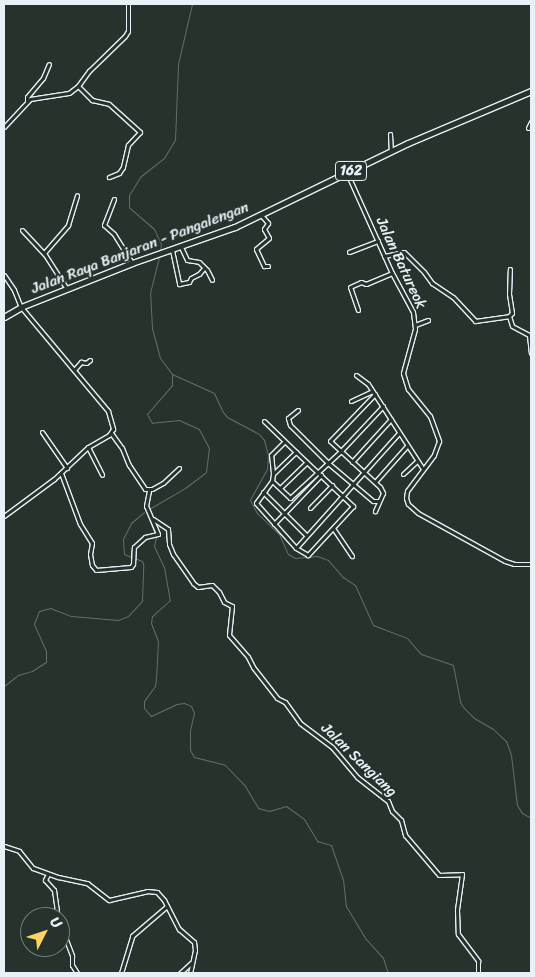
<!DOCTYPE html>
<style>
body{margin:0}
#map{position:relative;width:535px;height:977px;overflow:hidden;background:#26332d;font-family:Sriracha,sans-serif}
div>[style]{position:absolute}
.stream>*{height:1px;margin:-0.5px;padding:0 0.5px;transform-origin:0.5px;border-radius:0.5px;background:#636f6d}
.roads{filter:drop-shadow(1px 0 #e8f1f8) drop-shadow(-1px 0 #e8f1f8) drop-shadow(0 1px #e8f1f8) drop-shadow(0 -1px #e8f1f8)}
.street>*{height:3px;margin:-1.5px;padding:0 1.5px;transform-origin:1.5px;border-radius:1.5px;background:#26332d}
.primary>*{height:5px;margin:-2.5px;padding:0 2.5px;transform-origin:2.5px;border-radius:2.5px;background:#26332d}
span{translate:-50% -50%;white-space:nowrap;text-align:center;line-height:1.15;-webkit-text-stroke:4px #26332d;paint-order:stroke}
.shield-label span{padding:1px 4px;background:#26332d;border:1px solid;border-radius:4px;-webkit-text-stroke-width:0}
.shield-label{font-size:14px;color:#e8f1f8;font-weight:700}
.street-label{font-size:15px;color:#e8f1f8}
.frame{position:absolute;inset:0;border:5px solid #e8f1f8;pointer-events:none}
.north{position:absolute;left:20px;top:907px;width:50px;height:50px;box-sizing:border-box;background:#26332d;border:1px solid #747f7e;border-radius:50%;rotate:49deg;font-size:14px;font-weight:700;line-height:20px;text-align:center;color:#e8f1f8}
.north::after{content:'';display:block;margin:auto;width:18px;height:22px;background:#ffd166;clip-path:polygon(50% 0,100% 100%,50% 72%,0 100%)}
</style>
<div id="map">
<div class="stream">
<div style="left:160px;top:252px;width:8px;rotate:-83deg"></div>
<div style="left:161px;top:244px;width:17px;rotate:-115deg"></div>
<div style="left:154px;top:229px;width:33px;rotate:-139deg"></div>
<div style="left:129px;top:207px;width:12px;rotate:-90deg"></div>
<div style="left:129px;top:195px;width:22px;rotate:-58deg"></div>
<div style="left:141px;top:176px;width:29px;rotate:-38deg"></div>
<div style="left:164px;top:158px;width:21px;rotate:-59deg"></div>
<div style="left:175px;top:140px;width:76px;rotate:-87.7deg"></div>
<div style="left:178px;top:64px;width:62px;rotate:-76.9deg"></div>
<div style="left:172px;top:374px;width:46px;rotate:24.3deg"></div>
<div style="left:214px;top:393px;width:21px;rotate:65deg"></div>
<div style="left:223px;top:412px;width:6px;rotate:51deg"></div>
<div style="left:227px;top:417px;width:36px;rotate:28deg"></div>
<div style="left:259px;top:434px;width:8px;rotate:50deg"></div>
<div style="left:264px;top:440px;width:16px;rotate:75deg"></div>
<div style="left:268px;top:455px;width:14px;rotate:94deg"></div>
<div style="left:267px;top:469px;width:35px;rotate:119deg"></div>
<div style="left:250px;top:500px;width:15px;rotate:62deg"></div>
<div style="left:257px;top:513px;width:30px;rotate:44deg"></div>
<div style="left:279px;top:534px;width:22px;rotate:66deg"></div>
<div style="left:288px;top:554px;width:8px;rotate:30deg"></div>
<div style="left:295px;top:558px;width:22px;rotate:-5deg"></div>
<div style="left:317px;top:556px;width:12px;rotate:20deg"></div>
<div style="left:328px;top:560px;width:23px;rotate:49deg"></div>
<div style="left:343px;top:577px;width:14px;rotate:34deg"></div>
<div style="left:355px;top:585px;width:44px;rotate:65.8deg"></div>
<div style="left:373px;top:625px;width:36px;rotate:21deg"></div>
<div style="left:407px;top:638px;width:21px;rotate:49deg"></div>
<div style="left:421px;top:654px;width:34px;rotate:19deg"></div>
<div style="left:453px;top:665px;width:38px;rotate:79deg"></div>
<div style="left:460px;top:702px;width:7px;rotate:56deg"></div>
<div style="left:464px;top:708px;width:14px;rotate:45deg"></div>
<div style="left:474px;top:718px;width:22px;rotate:30deg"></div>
<div style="left:493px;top:729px;width:18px;rotate:43deg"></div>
<div style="left:506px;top:741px;width:15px;rotate:70deg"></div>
<div style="left:511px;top:755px;width:50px;rotate:83.2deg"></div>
<div style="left:517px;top:805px;width:9px;rotate:58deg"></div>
<div style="left:522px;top:813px;width:10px;rotate:29deg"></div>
<div style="left:149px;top:509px;width:42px;rotate:-30.3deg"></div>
<div style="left:185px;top:488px;width:26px;rotate:-37deg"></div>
<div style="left:206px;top:472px;width:24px;rotate:-83deg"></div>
<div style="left:209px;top:448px;width:21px;rotate:-118deg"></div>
<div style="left:199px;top:429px;width:22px;rotate:-156deg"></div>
<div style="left:179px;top:420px;width:27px;rotate:174deg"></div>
<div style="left:152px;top:423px;width:10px;rotate:-119deg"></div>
<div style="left:147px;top:414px;width:38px;rotate:-49deg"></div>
<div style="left:172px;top:385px;width:11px;rotate:-90deg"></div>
<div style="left:172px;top:374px;width:20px;rotate:-127deg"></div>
<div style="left:160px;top:358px;width:31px;rotate:-105deg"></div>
<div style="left:152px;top:328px;width:35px;rotate:-93deg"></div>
<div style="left:150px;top:293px;width:38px;rotate:-76deg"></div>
<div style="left:146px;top:511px;width:28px;rotate:69deg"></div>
<div style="left:156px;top:537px;width:9px;rotate:103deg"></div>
<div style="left:154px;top:546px;width:23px;rotate:65deg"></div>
<div style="left:164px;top:567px;width:34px;rotate:80deg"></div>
<div style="left:170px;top:600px;width:24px;rotate:138deg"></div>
<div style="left:152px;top:616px;width:7px;rotate:98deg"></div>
<div style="left:151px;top:623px;width:19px;rotate:69deg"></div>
<div style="left:158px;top:641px;width:37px;rotate:93deg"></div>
<div style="left:156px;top:678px;width:8px;rotate:97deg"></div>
<div style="left:155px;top:686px;width:19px;rotate:126deg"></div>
<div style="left:144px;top:701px;width:7px;rotate:90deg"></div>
<div style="left:144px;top:708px;width:11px;rotate:49deg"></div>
<div style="left:151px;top:716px;width:29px;rotate:-25deg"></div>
<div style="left:177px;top:704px;width:7px;rotate:-8deg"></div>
<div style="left:184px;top:703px;width:8px;rotate:23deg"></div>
<div style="left:191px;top:706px;width:8px;rotate:67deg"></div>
<div style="left:194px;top:713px;width:18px;rotate:103deg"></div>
<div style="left:190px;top:731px;width:19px;rotate:90deg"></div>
<div style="left:190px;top:750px;width:8px;rotate:60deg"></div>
<div style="left:194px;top:757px;width:32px;rotate:14deg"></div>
<div style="left:225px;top:765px;width:29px;rotate:46deg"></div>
<div style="left:245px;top:786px;width:26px;rotate:59deg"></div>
<div style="left:258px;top:808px;width:11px;rotate:15deg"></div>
<div style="left:269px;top:811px;width:18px;rotate:-16deg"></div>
<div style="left:286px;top:806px;width:22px;rotate:36deg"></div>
<div style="left:304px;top:819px;width:26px;rotate:59deg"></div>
<div style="left:317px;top:841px;width:15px;rotate:16deg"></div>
<div style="left:331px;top:845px;width:36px;rotate:71deg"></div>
<div style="left:343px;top:879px;width:27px;rotate:84deg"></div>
<div style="left:346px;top:906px;width:39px;rotate:59deg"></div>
<div style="left:366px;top:939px;width:25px;rotate:48deg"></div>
<div style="left:383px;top:958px;width:16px;rotate:72deg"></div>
<div style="left:4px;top:686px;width:18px;rotate:-38deg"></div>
<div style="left:18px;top:675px;width:15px;rotate:-16deg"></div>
<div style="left:32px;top:671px;width:17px;rotate:-33deg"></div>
<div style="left:46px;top:662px;width:11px;rotate:-90deg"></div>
<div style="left:46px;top:651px;width:30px;rotate:-114deg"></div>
<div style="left:34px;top:624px;width:14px;rotate:-69deg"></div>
<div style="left:39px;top:611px;width:11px;rotate:-15deg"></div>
<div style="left:50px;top:608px;width:22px;rotate:21deg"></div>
<div style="left:71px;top:616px;width:47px;rotate:4.9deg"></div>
<div style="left:118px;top:620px;width:11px;rotate:-22deg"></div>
<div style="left:128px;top:616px;width:21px;rotate:-47deg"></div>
<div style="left:142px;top:601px;width:37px;rotate:-88deg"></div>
<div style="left:143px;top:564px;width:3px;rotate:-108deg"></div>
<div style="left:142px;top:561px;width:19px;rotate:-159deg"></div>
<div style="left:124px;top:554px;width:15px;rotate:-94deg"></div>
<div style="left:123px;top:539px;width:18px;rotate:-63deg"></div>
<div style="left:131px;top:523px;width:17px;rotate:-40deg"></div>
</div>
<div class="roads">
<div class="street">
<div style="left:78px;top:86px;width:20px;rotate:45deg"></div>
<div style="left:92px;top:100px;width:17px;rotate:13deg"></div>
<div style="left:109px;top:104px;width:42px;rotate:42.1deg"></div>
<div style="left:140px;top:132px;width:18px;rotate:133deg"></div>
<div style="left:128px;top:145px;width:23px;rotate:103deg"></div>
<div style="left:123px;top:167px;width:7px;rotate:124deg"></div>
<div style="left:119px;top:173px;width:11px;rotate:158deg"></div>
<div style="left:27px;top:101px;width:4px;rotate:-90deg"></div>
<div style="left:27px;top:97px;width:25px;rotate:-50deg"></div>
<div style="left:43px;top:78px;width:15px;rotate:-67deg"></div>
<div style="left:4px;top:127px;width:38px;rotate:-47deg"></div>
<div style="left:30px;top:99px;width:39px;rotate:-9deg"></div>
<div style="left:69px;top:93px;width:11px;rotate:-38deg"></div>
<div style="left:78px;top:86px;width:19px;rotate:-54deg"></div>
<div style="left:89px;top:71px;width:50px;rotate:-44.2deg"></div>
<div style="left:125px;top:36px;width:6px;rotate:-59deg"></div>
<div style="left:128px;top:31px;width:27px;rotate:-90deg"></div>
<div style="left:528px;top:128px;width:7px;rotate:-63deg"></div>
<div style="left:390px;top:134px;width:17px;rotate:87deg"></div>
<div style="left:347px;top:173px;width:110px;rotate:65.8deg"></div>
<div style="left:392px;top:273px;width:44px;rotate:61.7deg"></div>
<div style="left:413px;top:312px;width:17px;rotate:83deg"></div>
<div style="left:415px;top:329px;width:46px;rotate:105.3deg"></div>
<div style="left:403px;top:373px;width:17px;rotate:73deg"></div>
<div style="left:408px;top:389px;width:35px;rotate:51deg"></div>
<div style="left:430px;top:416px;width:27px;rotate:70deg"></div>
<div style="left:439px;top:441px;width:15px;rotate:110deg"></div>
<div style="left:434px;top:455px;width:45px;rotate:126.9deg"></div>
<div style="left:407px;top:491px;width:7px;rotate:98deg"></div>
<div style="left:406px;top:498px;width:6px;rotate:72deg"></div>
<div style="left:408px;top:504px;width:13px;rotate:42deg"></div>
<div style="left:418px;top:513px;width:99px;rotate:28.9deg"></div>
<div style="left:505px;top:561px;width:9px;rotate:18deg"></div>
<div style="left:514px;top:564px;width:17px"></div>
<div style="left:114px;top:199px;width:28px;rotate:111deg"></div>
<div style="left:104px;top:225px;width:13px;rotate:42deg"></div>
<div style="left:114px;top:234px;width:34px;rotate:58deg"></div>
<div style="left:261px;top:215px;width:11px;rotate:49deg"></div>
<div style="left:268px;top:223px;width:7px;rotate:124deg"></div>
<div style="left:264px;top:229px;width:10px;rotate:61deg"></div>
<div style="left:269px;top:238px;width:17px;rotate:140deg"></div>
<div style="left:256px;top:249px;width:19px;rotate:65deg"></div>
<div style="left:264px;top:266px;width:4px"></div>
<div style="left:22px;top:230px;width:33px;rotate:47deg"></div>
<div style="left:181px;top:247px;width:14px;rotate:65deg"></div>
<div style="left:187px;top:260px;width:12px;rotate:9deg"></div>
<div style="left:199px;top:262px;width:11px;rotate:45deg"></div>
<div style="left:207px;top:270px;width:11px;rotate:63deg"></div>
<div style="left:172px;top:250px;width:35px;rotate:78deg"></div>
<div style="left:179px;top:284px;width:10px;rotate:-11deg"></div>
<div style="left:189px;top:282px;width:4px;rotate:-63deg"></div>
<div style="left:191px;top:278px;width:9px;rotate:-27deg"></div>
<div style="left:199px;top:274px;width:8px;rotate:-50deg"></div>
<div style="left:349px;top:252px;width:31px;rotate:-21deg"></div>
<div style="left:384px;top:256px;width:20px;rotate:-11deg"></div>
<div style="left:404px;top:252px;width:28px;rotate:45deg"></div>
<div style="left:424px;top:272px;width:14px;rotate:54deg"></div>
<div style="left:432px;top:283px;width:25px;rotate:34deg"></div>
<div style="left:453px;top:297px;width:33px;rotate:47deg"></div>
<div style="left:475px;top:321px;width:34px;rotate:-8deg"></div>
<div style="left:509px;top:316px;width:10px;rotate:73deg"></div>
<div style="left:512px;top:326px;width:19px;rotate:28deg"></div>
<div style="left:529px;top:335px;width:18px;rotate:84deg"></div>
<div style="left:4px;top:275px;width:18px;rotate:56deg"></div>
<div style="left:14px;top:290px;width:18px;rotate:68deg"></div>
<div style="left:21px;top:307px;width:136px;rotate:50.1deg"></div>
<div style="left:108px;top:411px;width:19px;rotate:74deg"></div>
<div style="left:113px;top:429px;width:7px;rotate:124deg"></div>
<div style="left:109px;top:435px;width:24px;rotate:150deg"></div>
<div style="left:88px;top:447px;width:47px;rotate:136.7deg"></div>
<div style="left:54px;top:479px;width:62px;rotate:143.5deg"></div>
<div style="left:67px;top:289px;width:43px;rotate:-122.6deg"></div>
<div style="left:44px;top:253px;width:37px;rotate:-49deg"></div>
<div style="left:68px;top:225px;width:31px;rotate:-73deg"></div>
<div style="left:358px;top:310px;width:24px;rotate:-109deg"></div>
<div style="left:350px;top:287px;width:12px;rotate:-24deg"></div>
<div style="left:361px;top:282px;width:5px;rotate:22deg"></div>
<div style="left:366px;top:284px;width:28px;rotate:-23deg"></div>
<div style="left:509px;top:316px;width:4px;rotate:-45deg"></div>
<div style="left:512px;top:313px;width:19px;rotate:-99deg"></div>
<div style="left:509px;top:294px;width:25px;rotate:-88deg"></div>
<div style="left:415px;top:325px;width:14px;rotate:-21deg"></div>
<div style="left:74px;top:370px;width:11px;rotate:-49deg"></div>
<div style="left:81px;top:362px;width:5px;rotate:11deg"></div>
<div style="left:86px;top:363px;width:5px;rotate:-37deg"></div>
<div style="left:356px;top:375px;width:15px;rotate:37deg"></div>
<div style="left:368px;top:384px;width:101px;rotate:57.1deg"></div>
<div style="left:375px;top:394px;width:65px;rotate:133.8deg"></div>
<div style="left:330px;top:441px;width:68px;rotate:42.6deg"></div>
<div style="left:380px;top:487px;width:7px;rotate:63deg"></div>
<div style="left:383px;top:493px;width:20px;rotate:114deg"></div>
<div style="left:351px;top:401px;width:23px;rotate:-25deg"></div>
<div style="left:298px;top:410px;width:13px;rotate:141deg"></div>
<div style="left:288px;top:418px;width:7px;rotate:74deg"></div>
<div style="left:290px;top:425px;width:54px;rotate:45deg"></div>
<div style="left:328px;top:463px;width:59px;rotate:40.2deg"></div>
<div style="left:373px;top:501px;width:6px"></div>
<div style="left:264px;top:421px;width:45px;rotate:44.1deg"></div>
<div style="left:42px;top:432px;width:44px;rotate:55.2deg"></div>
<div style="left:111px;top:433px;width:19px;rotate:54deg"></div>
<div style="left:122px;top:448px;width:18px;rotate:68deg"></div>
<div style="left:129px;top:465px;width:29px;rotate:56deg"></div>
<div style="left:145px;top:489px;width:7px"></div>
<div style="left:152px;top:489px;width:13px;rotate:-29deg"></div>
<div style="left:163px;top:483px;width:22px;rotate:-43deg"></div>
<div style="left:88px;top:447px;width:31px;rotate:63deg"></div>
<div style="left:296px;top:452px;width:79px;rotate:43.5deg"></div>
<div style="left:353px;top:506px;width:67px;rotate:132.6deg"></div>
<div style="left:308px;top:555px;width:14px;rotate:-150deg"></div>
<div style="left:296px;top:548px;width:60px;rotate:-131.6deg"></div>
<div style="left:256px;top:503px;width:27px;rotate:-54deg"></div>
<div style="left:272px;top:481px;width:7px;rotate:-82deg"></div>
<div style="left:273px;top:474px;width:32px;rotate:-44deg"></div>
<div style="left:352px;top:462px;width:58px;rotate:-47.8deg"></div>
<div style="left:61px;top:473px;width:54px;rotate:69.6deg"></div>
<div style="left:80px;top:524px;width:22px;rotate:58deg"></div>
<div style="left:92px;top:543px;width:11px;rotate:100deg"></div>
<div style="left:90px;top:554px;width:11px;rotate:80deg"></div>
<div style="left:92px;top:565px;width:6px;rotate:51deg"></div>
<div style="left:96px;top:570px;width:35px;rotate:-5deg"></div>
<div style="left:131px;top:567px;width:4px;rotate:-56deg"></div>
<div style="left:133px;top:564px;width:17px;rotate:-87deg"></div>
<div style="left:134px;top:547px;width:15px;rotate:-42deg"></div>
<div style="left:145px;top:537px;width:13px;rotate:-13deg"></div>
<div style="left:158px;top:534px;width:30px;rotate:-113deg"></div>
<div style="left:146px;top:506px;width:16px;rotate:-79deg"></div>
<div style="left:273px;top:473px;width:18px;rotate:-96deg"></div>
<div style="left:271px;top:455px;width:18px;rotate:-45deg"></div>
<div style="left:403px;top:474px;width:19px;rotate:-43deg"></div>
<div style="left:272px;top:481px;width:25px;rotate:43deg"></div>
<div style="left:290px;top:498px;width:68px;rotate:-42.6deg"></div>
<div style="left:340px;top:452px;width:63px;rotate:-46.9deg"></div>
<div style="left:375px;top:482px;width:48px;rotate:-48.4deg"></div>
<div style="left:280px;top:488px;width:37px;rotate:-44deg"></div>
<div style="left:263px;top:492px;width:61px;rotate:45deg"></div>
<div style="left:310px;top:508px;width:32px;rotate:-46deg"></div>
<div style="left:153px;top:519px;width:18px;rotate:34deg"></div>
<div style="left:168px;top:529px;width:15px;rotate:86deg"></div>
<div style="left:169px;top:544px;width:11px;rotate:68deg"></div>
<div style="left:173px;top:554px;width:35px;rotate:55deg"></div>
<div style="left:193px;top:583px;width:6px;rotate:39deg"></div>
<div style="left:198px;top:587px;width:14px;rotate:-8deg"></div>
<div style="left:212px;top:585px;width:10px;rotate:45deg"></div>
<div style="left:219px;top:592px;width:11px;rotate:63deg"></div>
<div style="left:224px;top:602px;width:9px;rotate:27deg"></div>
<div style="left:232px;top:606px;width:29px;rotate:96deg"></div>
<div style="left:229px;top:635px;width:29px;rotate:49deg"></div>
<div style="left:248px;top:657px;width:11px;rotate:63deg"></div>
<div style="left:253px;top:667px;width:39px;rotate:52deg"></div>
<div style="left:277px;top:698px;width:9px;rotate:27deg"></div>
<div style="left:285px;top:702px;width:26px;rotate:54deg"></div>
<div style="left:300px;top:723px;width:40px;rotate:37deg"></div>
<div style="left:332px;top:747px;width:39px;rotate:50deg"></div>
<div style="left:357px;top:777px;width:39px;rotate:38deg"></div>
<div style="left:388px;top:801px;width:11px;rotate:68deg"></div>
<div style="left:392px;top:811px;width:13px;rotate:45deg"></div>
<div style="left:401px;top:820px;width:16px;rotate:75deg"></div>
<div style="left:405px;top:835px;width:52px;rotate:49.6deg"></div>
<div style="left:439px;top:875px;width:23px;rotate:-2deg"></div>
<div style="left:462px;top:874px;width:36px;rotate:98deg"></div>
<div style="left:457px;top:910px;width:24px;rotate:88deg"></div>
<div style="left:458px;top:934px;width:34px;rotate:53deg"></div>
<div style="left:478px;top:961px;width:12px;rotate:90deg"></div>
<div style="left:274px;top:524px;width:68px;rotate:-46.2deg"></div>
<div style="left:333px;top:528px;width:34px;rotate:56deg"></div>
<div style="left:296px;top:548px;width:154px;rotate:-48.2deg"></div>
<div style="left:4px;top:846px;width:16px;rotate:18deg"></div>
<div style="left:19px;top:851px;width:22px;rotate:51deg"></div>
<div style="left:33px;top:868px;width:27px;rotate:20deg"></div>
<div style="left:58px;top:877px;width:30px;rotate:12deg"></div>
<div style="left:87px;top:883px;width:28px;rotate:38deg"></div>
<div style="left:109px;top:900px;width:39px;rotate:-13deg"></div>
<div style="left:147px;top:891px;width:10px;rotate:6deg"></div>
<div style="left:157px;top:892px;width:11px;rotate:49deg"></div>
<div style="left:164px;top:900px;width:33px;rotate:63deg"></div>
<div style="left:179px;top:929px;width:20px;rotate:41deg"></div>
<div style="left:194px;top:942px;width:8px;rotate:83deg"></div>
<div style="left:195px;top:950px;width:24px;rotate:102deg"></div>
<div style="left:48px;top:874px;width:7px;rotate:117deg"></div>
<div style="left:45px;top:880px;width:13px;rotate:48deg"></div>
<div style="left:54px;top:890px;width:27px;rotate:82deg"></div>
<div style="left:60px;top:924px;width:34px;rotate:69deg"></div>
<div style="left:72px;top:956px;width:9px;rotate:90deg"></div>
<div style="left:72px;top:965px;width:9px;rotate:58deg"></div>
<div style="left:121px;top:973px;width:39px;rotate:-73deg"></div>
<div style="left:132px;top:936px;width:46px;rotate:-40.6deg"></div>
<div style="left:180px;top:973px;width:15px;rotate:-42deg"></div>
</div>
<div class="primary">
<div style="left:4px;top:317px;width:20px;rotate:-30deg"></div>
<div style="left:21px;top:307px;width:119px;rotate:-21.6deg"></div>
<div style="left:132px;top:263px;width:109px;rotate:-19.3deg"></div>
<div style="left:235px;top:227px;width:192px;rotate:-25.9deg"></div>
<div style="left:408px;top:143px;width:134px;rotate:-22.9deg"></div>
</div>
</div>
<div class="shield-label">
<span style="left:351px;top:171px">162</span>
</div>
<div class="street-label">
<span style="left:140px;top:248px;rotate:-21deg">Jalan Raya Banjaran - Pangalengan</span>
<span style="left:401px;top:263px;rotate:65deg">Jalan Batureok</span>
<span style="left:359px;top:760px;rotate:44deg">Jalan Sangiang</span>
</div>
<div class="frame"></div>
<div class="north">U</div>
</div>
